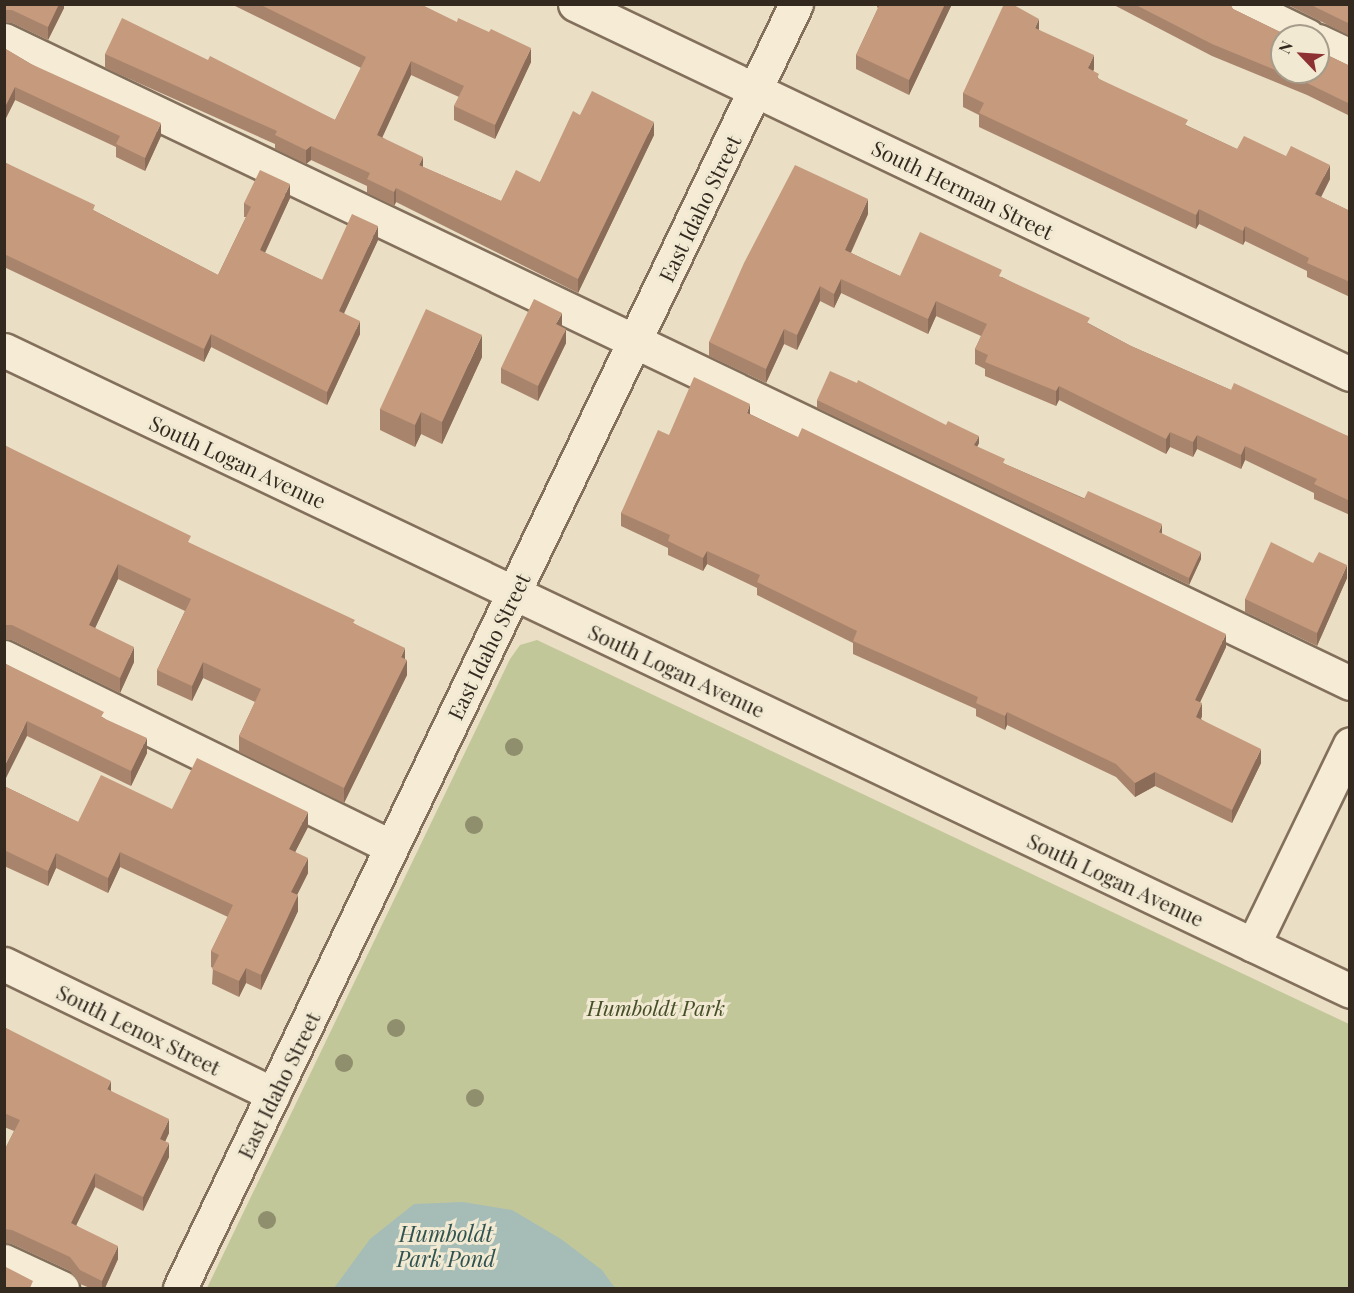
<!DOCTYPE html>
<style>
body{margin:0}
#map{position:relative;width:1354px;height:1293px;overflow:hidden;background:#eadec4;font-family:"Playfair Display",serif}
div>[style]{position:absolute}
.green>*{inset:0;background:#c2c799}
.water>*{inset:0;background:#a5bdb6}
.roads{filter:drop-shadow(2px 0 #83705c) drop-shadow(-2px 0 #83705c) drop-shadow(0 2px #83705c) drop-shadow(0 -2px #83705c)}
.minor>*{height:33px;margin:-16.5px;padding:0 16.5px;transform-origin:16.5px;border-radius:16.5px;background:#f6ecd6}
.trees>*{width:18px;height:18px;margin:-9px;border-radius:50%;background:#8f8f6e}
.wall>*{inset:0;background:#a9846c}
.shaded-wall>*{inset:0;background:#8a6c58}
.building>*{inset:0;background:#c59a7d}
span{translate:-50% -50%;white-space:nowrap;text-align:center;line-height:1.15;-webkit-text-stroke:6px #f2e9d3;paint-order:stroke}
.street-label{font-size:21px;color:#34291f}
.park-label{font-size:21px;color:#454f27;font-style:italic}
.water-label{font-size:22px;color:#2f5350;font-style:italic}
.frame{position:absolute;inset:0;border:6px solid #34291f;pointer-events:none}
.north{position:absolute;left:1270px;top:24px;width:60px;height:60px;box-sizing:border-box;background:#f2e9d3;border:2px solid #a69c8b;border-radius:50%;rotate:295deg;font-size:16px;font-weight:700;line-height:24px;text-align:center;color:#34291f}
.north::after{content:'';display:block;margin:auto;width:21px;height:27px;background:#8d3133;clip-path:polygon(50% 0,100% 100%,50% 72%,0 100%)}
</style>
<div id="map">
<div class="green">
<div style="clip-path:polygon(537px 640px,1349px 1024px,1349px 1288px,207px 1288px,510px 659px,520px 645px)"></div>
</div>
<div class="water">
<div style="clip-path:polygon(463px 1202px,512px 1210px,561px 1239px,602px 1270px,615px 1288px,334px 1288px,370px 1239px,414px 1204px)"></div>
</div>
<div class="roads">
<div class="minor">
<div style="left:575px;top:4px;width:859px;rotate:25.52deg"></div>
<div style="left:1242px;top:4px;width:73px;rotate:25.9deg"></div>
<div style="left:4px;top:40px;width:1492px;rotate:25.53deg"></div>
<div style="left:1318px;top:41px;width:35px;rotate:25deg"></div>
<div style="left:4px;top:350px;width:1491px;rotate:25.46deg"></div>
<div style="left:4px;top:657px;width:431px;rotate:26.1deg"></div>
<div style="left:1253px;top:945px;width:223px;rotate:-64.2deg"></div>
<div style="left:4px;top:964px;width:299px;rotate:25.8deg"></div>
<div style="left:4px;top:1261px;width:64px;rotate:25deg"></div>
<div style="left:180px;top:1288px;width:1424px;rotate:-64.37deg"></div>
</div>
</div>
<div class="trees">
<div style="left:514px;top:747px"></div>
<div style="left:474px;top:825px"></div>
<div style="left:396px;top:1028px"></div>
<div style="left:344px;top:1063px"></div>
<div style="left:475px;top:1098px"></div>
<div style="left:267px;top:1220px"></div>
</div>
<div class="wall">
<div style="clip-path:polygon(4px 4px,64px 4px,64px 8px,48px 40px,12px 23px,4px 23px)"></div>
<div style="clip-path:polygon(231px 4px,420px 4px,531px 62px,495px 139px,454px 120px,454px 106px,459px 97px,411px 75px,382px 137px,423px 167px,501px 201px,540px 182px,580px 115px,654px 135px,578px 293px,396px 202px,394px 206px,367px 193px,367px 186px,311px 160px,306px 164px,275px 149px,275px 144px,105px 68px,105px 54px,208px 60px,335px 120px,361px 68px)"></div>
<div style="clip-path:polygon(877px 4px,952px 4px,909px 95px,856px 69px,856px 55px,878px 8px,877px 7px)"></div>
<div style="clip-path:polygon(1112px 4px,1230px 4px,1233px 9px,1350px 66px,1350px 116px,1307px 95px,1212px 56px)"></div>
<div style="clip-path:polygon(1286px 4px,1350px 4px,1350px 36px)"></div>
<div style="clip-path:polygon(1039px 30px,1094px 69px,1093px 71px,1099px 79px,1188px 126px,1237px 149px,1330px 179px,1321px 197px,1350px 211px,1350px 297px,1307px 277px,1307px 271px,1245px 241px,1243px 245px,1199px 224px,1196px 229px,979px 127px,979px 115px,963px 107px,963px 93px)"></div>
<div style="clip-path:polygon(4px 48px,31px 64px,161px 136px,145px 171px,116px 157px,116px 147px,15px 100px,4px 122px)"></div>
<div style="clip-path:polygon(4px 162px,95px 211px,218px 275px,246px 217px,244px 217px,244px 203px,290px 198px,265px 253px,322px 280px,378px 240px,344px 313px,360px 334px,327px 405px,211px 347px,204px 362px,4px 267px)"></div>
<div style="clip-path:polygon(868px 214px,851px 253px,900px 276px,1002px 277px,1131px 346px,1231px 390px,1350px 437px,1350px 515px,1314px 499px,1314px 493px,1245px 460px,1241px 469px,1197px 449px,1193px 457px,1170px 447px,1166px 454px,1059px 400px,1056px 406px,985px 376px,985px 369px,975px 364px,975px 349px,981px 336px,936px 316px,928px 334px,841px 293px,834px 308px,820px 301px,797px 350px,784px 344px,766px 383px,709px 356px,709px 342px)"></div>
<div style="clip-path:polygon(562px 327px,566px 343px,538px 401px,501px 383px,501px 368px)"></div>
<div style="clip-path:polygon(482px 357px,442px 444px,421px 434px,415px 447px,380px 430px,380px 409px)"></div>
<div style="clip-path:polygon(817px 400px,979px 443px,977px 447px,1005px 464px,1162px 532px,1162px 534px,1201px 559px,1189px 585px,817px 408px)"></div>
<div style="clip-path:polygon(750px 414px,1226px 647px,1200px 702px,1202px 716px,1201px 719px,1261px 763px,1232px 823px,1155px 786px,1135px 797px,1116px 777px,1007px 725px,1005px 730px,976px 716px,976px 709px,853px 654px,853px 643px,757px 595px,757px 588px,707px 564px,703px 571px,668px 555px,668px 548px,621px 526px,621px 513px,669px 435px)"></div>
<div style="clip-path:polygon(4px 445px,191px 544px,355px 624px,405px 659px,407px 675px,344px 803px,239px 752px,239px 736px,255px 702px,203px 678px,192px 701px,157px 685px,157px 670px,185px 611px,118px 579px,95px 628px,134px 662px,120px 693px,12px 640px,4px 640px)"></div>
<div style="clip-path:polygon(1347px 578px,1317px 646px,1245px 612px,1245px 599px)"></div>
<div style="clip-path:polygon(4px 663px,104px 718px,147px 753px,131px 786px,27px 736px)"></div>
<div style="clip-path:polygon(4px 786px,78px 822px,172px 809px,308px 827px,295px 852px,308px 873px,297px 895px,298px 911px,261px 990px,246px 983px,239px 997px,212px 984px,213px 968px,211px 967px,211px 951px,228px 917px,120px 867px,108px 893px,56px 868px,48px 886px,4px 866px)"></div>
<div style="clip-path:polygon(4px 1027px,111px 1091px,169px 1133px,165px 1141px,169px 1157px,143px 1211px,95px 1187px,76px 1225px,118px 1259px,105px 1288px,90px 1288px,80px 1284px,70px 1271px,12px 1244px,4px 1243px,4px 1151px,14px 1131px,4px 1127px)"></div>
</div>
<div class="shaded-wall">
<div style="clip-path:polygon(59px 4px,64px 4px,64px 8px,48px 40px,48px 27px)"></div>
<div style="clip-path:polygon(945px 4px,952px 4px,909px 95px,909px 80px)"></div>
<div style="clip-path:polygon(1039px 19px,1039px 33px,1035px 28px)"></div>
<div style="clip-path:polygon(531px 48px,531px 62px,495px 139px,495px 125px)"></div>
<div style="clip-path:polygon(1094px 55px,1094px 69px,1088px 82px,1088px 68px)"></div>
<div style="clip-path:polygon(411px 61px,411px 75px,377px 149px,377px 135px)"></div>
<div style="clip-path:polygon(15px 87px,15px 100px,4px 122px,4px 109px)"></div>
<div style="clip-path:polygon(654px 122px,654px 135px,578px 293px,578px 279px)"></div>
<div style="clip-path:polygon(161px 123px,161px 136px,145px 171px,145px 158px)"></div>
<div style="clip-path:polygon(311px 146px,311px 160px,306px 164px,306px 150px)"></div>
<div style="clip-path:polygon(423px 157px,423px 170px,419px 165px)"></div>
<div style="clip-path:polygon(1330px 165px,1330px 179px,1315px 209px,1315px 194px)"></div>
<div style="clip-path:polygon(290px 184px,290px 198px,260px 263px,260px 250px)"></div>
<div style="clip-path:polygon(396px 188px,396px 202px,394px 206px,394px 192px)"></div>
<div style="clip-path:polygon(868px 199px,868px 214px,845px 265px,845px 250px)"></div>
<div style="clip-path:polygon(1199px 209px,1199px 224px,1196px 229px,1196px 215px)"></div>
<div style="clip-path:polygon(378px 226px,378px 240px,339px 324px,339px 311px)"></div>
<div style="clip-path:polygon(1245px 226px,1245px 241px,1243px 245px,1243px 231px)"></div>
<div style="clip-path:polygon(841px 279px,841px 293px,834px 308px,834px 294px)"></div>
<div style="clip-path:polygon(820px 286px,820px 301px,797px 350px,797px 335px)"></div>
<div style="clip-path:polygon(936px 301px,936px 316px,928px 334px,928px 319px)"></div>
<div style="clip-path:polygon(562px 313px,562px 327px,556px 324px)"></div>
<div style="clip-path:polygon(360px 321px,360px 334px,327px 405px,327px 392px)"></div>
<div style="clip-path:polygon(566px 329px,566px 343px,538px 401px,538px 386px)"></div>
<div style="clip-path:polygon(784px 329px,784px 344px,766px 383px,766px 369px)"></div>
<div style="clip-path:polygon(211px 334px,211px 347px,204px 362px,204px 349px)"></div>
<div style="clip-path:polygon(482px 335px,482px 357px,442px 444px,442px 422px)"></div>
<div style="clip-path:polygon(1059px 386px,1059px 400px,1056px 406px,1056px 391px)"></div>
<div style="clip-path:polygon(750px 404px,750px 417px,747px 413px)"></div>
<div style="clip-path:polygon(421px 412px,421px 434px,415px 447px,415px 425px)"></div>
<div style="clip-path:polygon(1170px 432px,1170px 447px,1166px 454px,1166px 439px)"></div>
<div style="clip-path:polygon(1197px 435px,1197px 449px,1193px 457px,1193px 442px)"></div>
<div style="clip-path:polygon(979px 436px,979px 443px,974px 453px,974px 445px)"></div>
<div style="clip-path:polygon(1245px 446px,1245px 460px,1241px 469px,1241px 455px)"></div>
<div style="clip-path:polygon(1162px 524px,1162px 532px,1159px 540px,1159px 532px)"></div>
<div style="clip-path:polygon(707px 551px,707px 564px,703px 571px,703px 558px)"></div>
<div style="clip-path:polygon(1201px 552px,1201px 559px,1189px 585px,1189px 578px)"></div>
<div style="clip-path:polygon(118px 564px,118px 579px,89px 641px,89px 625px)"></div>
<div style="clip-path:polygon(1347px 565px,1347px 578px,1317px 646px,1317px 633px)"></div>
<div style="clip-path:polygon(1226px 634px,1226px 647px,1195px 713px,1195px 700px)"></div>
<div style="clip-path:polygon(134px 647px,134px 662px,120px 693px,120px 678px)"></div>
<div style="clip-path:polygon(405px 648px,405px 663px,407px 660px,407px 675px,344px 803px,344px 788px)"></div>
<div style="clip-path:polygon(203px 662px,203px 678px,192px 701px,192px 686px)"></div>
<div style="clip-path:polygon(1202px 703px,1202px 716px,1196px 731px,1196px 717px)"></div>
<div style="clip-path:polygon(1007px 712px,1007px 725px,1005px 730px,1005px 716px)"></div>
<div style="clip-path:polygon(27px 721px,27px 736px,4px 782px,4px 767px)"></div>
<div style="clip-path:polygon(147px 738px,147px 753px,131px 786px,131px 771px)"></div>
<div style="clip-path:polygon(1261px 749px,1261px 763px,1232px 823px,1232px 810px)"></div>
<div style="clip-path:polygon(1155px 772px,1155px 786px,1135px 797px,1135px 783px)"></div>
<div style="clip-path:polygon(308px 812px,308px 827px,289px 864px,289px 849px)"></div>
<div style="clip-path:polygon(120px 852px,120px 867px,108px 893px,108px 878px)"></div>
<div style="clip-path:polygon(56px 853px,56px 868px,48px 886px,48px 871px)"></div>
<div style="clip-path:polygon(308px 858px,308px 873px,291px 907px,291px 892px)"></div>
<div style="clip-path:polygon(298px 895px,298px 911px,261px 990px,261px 975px)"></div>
<div style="clip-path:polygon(246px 968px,246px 983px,239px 997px,239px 981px)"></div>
<div style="clip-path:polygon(111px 1081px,111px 1095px,107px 1089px)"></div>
<div style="clip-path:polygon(169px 1119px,169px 1133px,160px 1153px,160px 1139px)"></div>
<div style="clip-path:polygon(169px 1143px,169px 1157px,143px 1211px,143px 1197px)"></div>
<div style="clip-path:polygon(95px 1173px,95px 1187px,71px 1236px,71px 1223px)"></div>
<div style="clip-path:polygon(118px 1246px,118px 1259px,105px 1288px,102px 1288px,102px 1281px)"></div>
</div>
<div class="building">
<div style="clip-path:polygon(4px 4px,59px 4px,48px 27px,12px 10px,4px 10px)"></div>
<div style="clip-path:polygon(259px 4px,420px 4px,457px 22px,458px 18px,489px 32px,491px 29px,531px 48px,495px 125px,454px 106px,464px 86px,411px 61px,377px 135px,423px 157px,419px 165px,501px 201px,516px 170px,540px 182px,573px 111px,580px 115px,592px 91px,654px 122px,578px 279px,396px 188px,394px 192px,367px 179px,370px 173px,311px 146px,306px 150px,275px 135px,277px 131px,105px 54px,122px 18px,208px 60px,210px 56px,335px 120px,366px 57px)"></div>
<div style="clip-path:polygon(880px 4px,945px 4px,909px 80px,856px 55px)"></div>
<div style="clip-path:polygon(1004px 4px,1012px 4px,1039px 19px,1035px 28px,1094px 55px,1088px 68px,1099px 74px,1097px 78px,1188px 120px,1185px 125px,1237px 149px,1244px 136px,1286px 156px,1291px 146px,1330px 165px,1315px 194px,1350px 211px,1350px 282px,1307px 263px,1309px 258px,1245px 226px,1243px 231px,1199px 209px,1196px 215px,979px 113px,984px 103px,963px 93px)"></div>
<div style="clip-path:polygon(1134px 4px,1230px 4px,1233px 9px,1288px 36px,1282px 36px,1282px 72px,1318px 72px,1318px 51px,1350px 66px,1350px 104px,1307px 83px,1212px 44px)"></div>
<div style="clip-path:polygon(1309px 4px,1350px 4px,1350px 24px)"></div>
<div style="clip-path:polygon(4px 48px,31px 64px,161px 123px,145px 158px,116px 144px,120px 136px,15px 87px,4px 109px)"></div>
<div style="clip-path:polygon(4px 162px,95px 205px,93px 210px,218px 275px,251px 207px,244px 203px,260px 170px,290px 184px,260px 250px,322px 280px,352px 214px,378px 226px,339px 311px,360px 321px,327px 392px,211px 334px,204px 349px,4px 254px)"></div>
<div style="clip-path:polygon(795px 165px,868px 199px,845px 250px,900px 276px,920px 232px,1002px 270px,999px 276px,1090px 318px,1087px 323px,1131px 346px,1231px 390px,1234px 383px,1350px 437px,1350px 501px,1314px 484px,1317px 479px,1245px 446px,1241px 455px,1197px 435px,1193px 442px,1170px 432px,1166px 439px,1059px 386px,1056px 391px,985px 362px,988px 355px,975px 349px,987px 324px,936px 301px,928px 319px,841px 279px,834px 294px,820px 286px,797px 335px,784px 329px,766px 369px,709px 342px,744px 263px)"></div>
<div style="clip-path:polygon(534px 299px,562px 313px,556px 324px,566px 329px,538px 386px,501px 368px)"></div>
<div style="clip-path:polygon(426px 309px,482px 335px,442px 422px,421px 412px,415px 425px,380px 409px)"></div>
<div style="clip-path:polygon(830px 371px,857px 383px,858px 380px,946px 425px,948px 421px,979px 436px,974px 445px,1005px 459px,1003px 463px,1084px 499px,1088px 491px,1162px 524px,1159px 532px,1201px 552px,1189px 578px,817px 400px)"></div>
<div style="clip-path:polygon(694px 377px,750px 404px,747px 413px,798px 437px,802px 428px,1226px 634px,1195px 700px,1202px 703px,1196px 717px,1261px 749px,1232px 810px,1155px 772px,1135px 783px,1116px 764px,1007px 712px,1005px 716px,976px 703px,978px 697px,853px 641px,857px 631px,757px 582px,760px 575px,707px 551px,703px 558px,668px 541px,670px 535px,621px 513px,658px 430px,669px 435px)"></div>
<div style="clip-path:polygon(4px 445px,191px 536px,188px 542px,355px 620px,353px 623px,405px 648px,401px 657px,407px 660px,344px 788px,239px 736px,261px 689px,203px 662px,192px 686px,157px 670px,191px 599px,118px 564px,89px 625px,134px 647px,120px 678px,12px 625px,4px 625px)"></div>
<div style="clip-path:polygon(1271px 542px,1313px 563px,1319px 552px,1347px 565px,1317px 633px,1245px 599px)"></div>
<div style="clip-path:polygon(4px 663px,104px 712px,101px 717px,147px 738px,131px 771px,27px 721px,4px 767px)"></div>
<div style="clip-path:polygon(197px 758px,308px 812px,289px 849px,308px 858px,291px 892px,298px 895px,261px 975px,246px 968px,239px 981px,212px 969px,219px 955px,211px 951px,233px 905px,120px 852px,108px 878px,56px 853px,48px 871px,4px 850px,4px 786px,78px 822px,101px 775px,172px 809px)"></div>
<div style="clip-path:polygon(4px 1027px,111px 1081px,107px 1089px,169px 1119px,160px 1139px,169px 1143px,143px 1197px,95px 1173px,71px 1223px,118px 1246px,102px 1281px,80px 1270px,70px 1257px,12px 1230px,4px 1229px,4px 1151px,20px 1120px,4px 1113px)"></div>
<div style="clip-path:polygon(4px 1266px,33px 1281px,30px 1288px,4px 1288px)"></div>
</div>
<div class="street-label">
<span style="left:963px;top:189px;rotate:26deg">South Herman Street</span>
<span style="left:699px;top:208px;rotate:-64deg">East Idaho Street</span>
<span style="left:238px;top:461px;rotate:25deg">South Logan Avenue</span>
<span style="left:488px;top:646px;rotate:-64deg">East Idaho Street</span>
<span style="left:677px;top:670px;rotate:25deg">South Logan Avenue</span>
<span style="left:1116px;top:879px;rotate:25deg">South Logan Avenue</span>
<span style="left:139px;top:1029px;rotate:26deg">South Lenox Street</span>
<span style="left:278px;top:1085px;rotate:-64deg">East Idaho Street</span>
</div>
<div class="park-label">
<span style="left:656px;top:1007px">Humboldt Park</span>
</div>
<div class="water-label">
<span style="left:446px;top:1246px">Humboldt<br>Park Pond</span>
</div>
<div class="frame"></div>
<div class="north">N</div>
</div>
